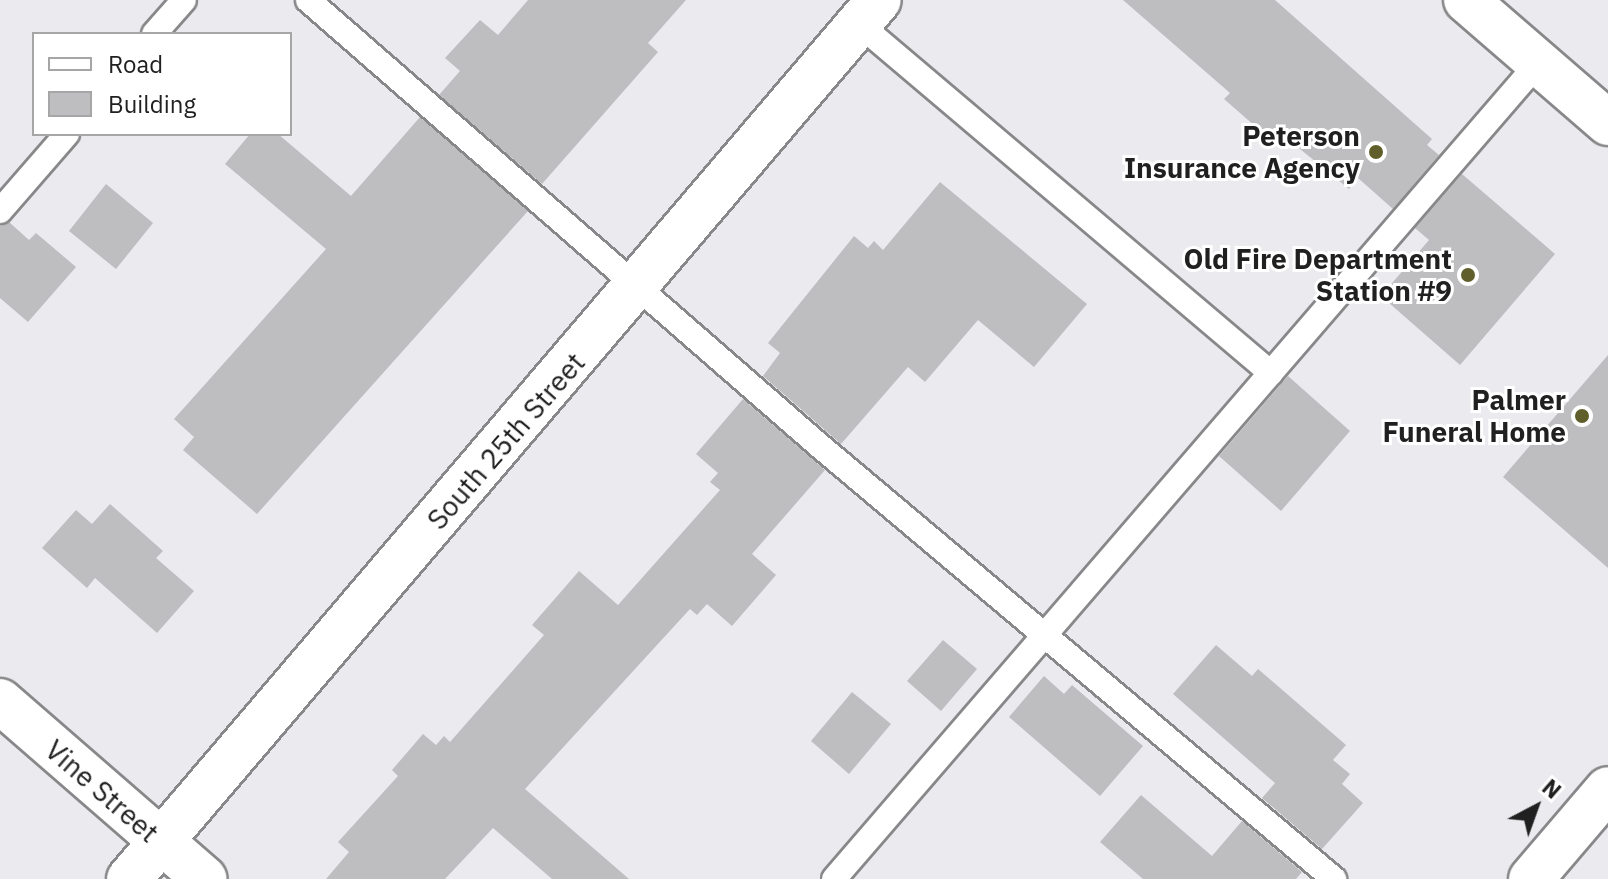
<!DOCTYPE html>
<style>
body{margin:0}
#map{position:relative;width:1608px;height:879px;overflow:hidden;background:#ebeaee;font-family:"IBM Plex Sans",sans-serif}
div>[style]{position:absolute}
.building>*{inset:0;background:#bebec1}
.roads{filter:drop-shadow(2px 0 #88888a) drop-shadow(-2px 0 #88888a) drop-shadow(0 2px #88888a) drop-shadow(0 -2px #88888a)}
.lane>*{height:24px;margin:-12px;padding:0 12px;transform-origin:12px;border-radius:12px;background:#fff}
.street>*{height:44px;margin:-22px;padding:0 22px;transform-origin:22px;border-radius:22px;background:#fff}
.secondary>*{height:44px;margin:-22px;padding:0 22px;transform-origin:22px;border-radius:22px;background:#fff}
.dots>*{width:22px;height:22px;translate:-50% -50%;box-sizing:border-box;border:4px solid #fff;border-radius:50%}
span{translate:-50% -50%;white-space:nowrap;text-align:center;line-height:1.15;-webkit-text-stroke:6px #fff;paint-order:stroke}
.poi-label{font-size:28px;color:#202021;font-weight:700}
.right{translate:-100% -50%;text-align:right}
.street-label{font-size:28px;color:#202021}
.legend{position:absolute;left:32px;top:32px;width:260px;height:104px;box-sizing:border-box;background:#fff;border:2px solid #a6a6a6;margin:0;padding:10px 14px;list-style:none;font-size:24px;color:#202021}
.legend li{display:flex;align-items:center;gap:16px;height:40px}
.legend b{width:40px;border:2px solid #a6a6a6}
.north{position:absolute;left:1496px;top:767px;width:80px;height:80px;-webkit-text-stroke:6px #fff;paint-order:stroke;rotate:41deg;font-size:22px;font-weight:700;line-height:32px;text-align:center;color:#202021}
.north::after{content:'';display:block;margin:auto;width:28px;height:36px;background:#202021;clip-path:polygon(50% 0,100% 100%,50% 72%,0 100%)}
</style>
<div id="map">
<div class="building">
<div style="clip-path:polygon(528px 0,686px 0,648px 43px,658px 52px,542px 184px,439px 95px,460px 71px,445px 58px,480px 20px,498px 35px)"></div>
<div style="clip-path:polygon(1123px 0,1275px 0,1432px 139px,1427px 145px,1439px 155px,1393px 209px,1358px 178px,1349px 189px,1278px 131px,1271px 140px,1224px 99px,1230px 93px)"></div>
<div style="clip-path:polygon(420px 117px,528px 211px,257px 514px,183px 450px,194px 437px,174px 419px,326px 249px,225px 164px,250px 134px,278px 134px,351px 196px)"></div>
<div style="clip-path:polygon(1462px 174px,1555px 254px,1460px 365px,1381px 296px,1429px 240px,1415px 228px)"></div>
<div style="clip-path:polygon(940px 182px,1087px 304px,1034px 367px,978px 320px,925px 382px,908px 367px,841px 444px,763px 376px,780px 353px,768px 343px,854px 236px,868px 248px,874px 241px,883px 250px)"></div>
<div style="clip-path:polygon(106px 184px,153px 223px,116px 269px,69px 231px)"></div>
<div style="clip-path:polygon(9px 222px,29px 240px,36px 233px,76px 267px,28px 322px,0 298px,0 226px)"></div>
<div style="clip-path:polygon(1608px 355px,1608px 568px,1503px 477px)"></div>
<div style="clip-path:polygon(1288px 376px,1350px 431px,1281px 511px,1219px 456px)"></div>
<div style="clip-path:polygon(743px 399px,825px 470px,752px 554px,776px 575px,732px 626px,707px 604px,697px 615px,690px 609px,525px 789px,629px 879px,552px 879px,493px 828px,445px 879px,326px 879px,349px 852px,338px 842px,398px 776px,392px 770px,423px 734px,436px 745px,444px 736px,450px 742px,544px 635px,532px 625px,579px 571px,618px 605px,720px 490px,710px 482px,718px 473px,696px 454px)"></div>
<div style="clip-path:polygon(110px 504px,163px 551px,156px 558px,194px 591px,157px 633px,95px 578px,87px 588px,42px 548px,76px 510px,92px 524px)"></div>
<div style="clip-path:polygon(943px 640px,977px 669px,941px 711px,907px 681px)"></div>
<div style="clip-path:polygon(1216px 645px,1252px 676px,1258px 669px,1346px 745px,1333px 760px,1350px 774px,1342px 784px,1363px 803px,1322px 849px,1262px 798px,1275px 783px,1173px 694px)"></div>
<div style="clip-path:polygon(1044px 676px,1064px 694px,1072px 685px,1143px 746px,1100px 796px,1009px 717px)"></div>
<div style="clip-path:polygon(852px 692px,891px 724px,849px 774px,811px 741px)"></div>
<div style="clip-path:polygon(1141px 795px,1212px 856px,1242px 821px,1302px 872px,1296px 879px,1143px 879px,1100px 842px)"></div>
</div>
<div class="roads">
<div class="lane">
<div style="left:308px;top:0;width:680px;rotate:41.07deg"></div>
<div style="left:821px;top:447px;width:671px;rotate:40.1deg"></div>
<div style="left:859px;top:24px;width:540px;rotate:40.27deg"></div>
<div style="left:154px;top:34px;width:45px;rotate:-48.6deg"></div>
<div style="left:0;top:211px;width:102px;rotate:-49deg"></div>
<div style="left:834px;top:879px;width:1079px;rotate:-49.21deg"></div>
</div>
<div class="street">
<div style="left:0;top:701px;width:271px;rotate:41deg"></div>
<div style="left:129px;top:879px;width:1155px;rotate:-49.53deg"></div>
</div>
<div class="secondary">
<div style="left:1466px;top:0;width:188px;rotate:40.9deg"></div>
<div style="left:1531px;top:879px;width:118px;rotate:-49.5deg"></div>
</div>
</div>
<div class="dots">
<div style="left:1376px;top:152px;background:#605e2a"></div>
<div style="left:1468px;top:275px;background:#605e2a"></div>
<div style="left:1582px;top:416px;background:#605e2a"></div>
</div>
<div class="poi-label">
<span class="right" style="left:1360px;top:152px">Peterson<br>Insurance Agency</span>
<span class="right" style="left:1452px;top:275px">Old Fire Department<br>Station #9</span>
<span class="right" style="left:1566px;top:416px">Palmer<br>Funeral Home</span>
</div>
<div class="street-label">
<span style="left:506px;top:441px;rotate:-49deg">South 25th Street</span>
<span style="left:102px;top:791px;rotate:41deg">Vine Street</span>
</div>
<ul class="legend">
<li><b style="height:10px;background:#fff"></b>Road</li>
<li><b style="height:22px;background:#bebec1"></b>Building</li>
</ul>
<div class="north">N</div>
</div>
